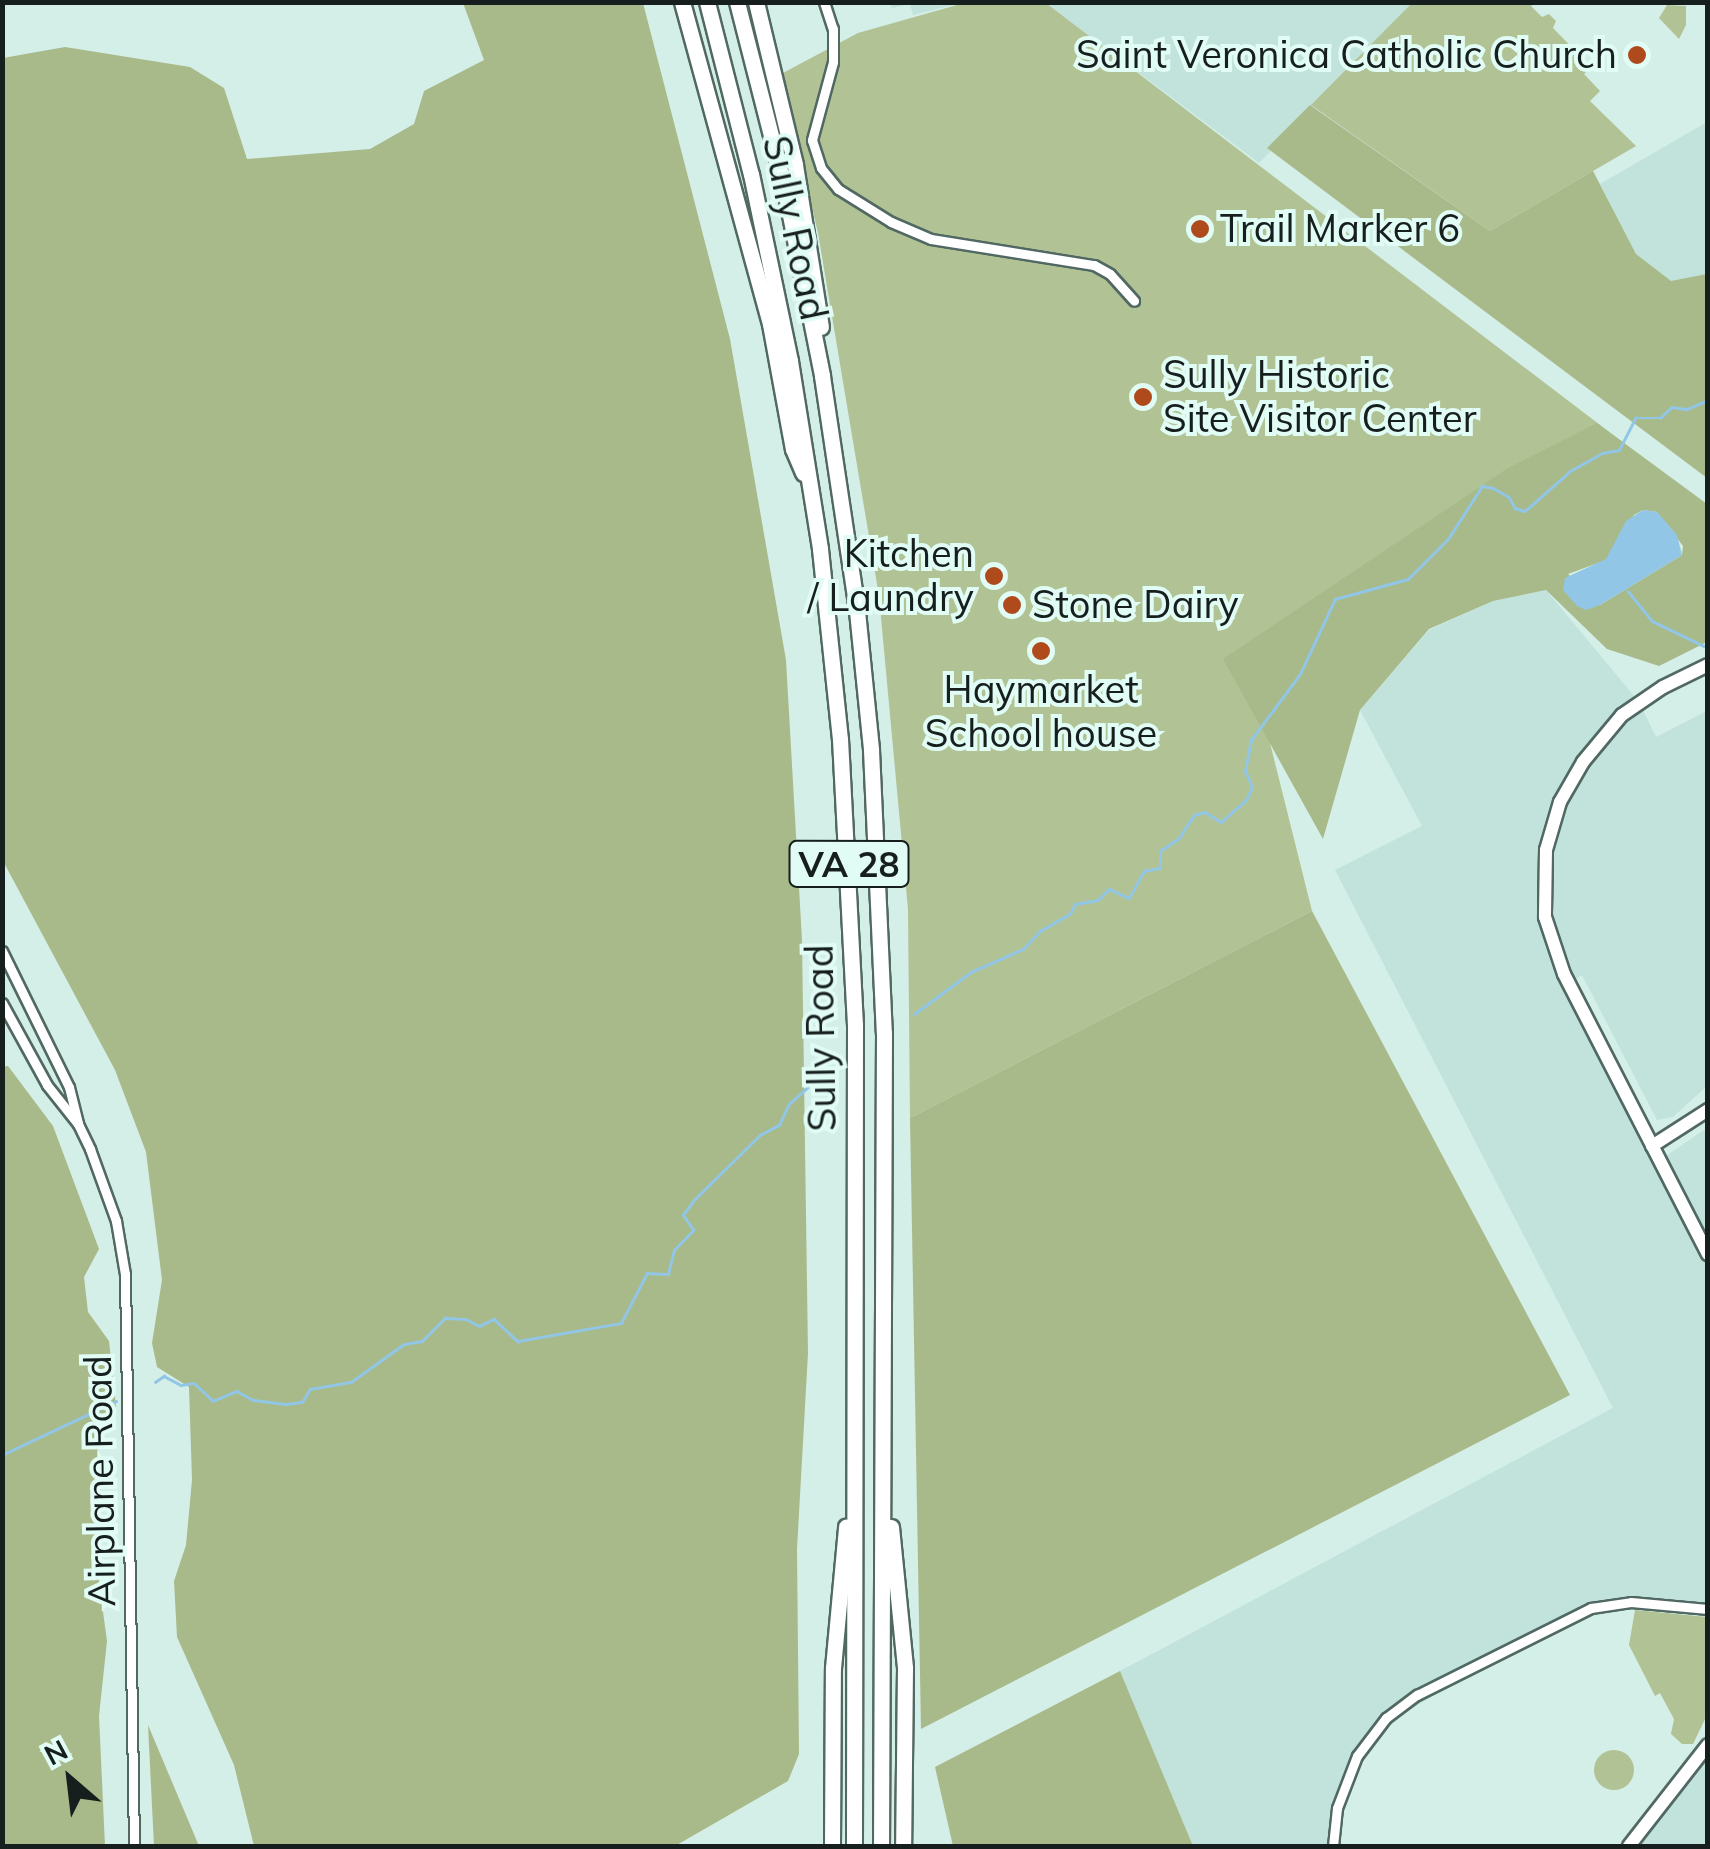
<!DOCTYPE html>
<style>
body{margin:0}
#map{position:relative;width:1710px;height:1849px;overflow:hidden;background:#d4eee8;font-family:Mulish,sans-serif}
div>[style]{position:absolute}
.built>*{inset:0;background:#c1e3dc}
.green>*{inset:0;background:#b1c295}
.round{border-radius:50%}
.forest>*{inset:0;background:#a8ba89}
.water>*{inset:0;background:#92c6e6}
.stream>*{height:2.5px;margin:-1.25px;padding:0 1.25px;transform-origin:1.25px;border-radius:1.25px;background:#92c6e6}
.roads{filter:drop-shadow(2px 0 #516863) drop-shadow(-2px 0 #516863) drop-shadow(0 2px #516863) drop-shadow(0 -2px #516863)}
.street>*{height:9px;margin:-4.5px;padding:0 4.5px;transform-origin:4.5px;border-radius:4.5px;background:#fff}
.secondary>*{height:12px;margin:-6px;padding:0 6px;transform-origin:6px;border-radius:6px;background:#fff}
.highway>*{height:15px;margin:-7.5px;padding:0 7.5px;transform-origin:7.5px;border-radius:7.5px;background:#fff}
.dots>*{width:28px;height:28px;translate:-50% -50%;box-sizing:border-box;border:5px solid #e1fbf5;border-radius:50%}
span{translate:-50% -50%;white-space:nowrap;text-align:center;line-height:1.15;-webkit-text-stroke:8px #e1fbf5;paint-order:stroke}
.shield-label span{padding:2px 8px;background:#e1fbf5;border:2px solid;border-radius:8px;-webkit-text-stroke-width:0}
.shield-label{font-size:35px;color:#161f1d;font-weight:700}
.poi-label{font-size:38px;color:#161f1d}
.right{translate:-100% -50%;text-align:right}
.left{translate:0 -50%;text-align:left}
.street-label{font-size:38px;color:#161f1d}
.frame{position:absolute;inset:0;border:5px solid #161f1d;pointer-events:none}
.north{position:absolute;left:20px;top:1729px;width:100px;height:100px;-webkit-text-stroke:8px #e1fbf5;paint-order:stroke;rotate:332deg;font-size:28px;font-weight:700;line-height:40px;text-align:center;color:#161f1d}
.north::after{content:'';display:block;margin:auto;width:35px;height:45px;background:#161f1d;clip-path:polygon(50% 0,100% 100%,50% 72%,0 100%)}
</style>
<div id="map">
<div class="built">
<div style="clip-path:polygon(889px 3px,961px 3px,913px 15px,910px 4px,892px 8px)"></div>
<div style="clip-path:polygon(1046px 3px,1417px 3px,1259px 163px)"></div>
<div style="clip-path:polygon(1707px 122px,1707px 274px,1671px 282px,1636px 254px,1600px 184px)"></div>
<div style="clip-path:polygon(1546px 590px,1639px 702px,1656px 737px,1707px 711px,1707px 1086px,1673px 1117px,1657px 1120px,1582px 975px,1569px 984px,1660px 1160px,1707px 1128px,1707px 1610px,1678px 1606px,1591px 1609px,1517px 1643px,1373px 1733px,1353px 1763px,1333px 1846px,1193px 1846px,1120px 1671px,1613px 1408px,1335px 870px,1422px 826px,1360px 710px,1429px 630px,1493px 601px)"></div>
<div style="clip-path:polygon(1707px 1735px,1707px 1846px,1631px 1846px,1703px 1753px)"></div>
</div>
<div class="green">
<div style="clip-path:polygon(964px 3px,1046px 3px,1621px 441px,1269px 739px,1312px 911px,910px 1118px,908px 909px,879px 596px,818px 233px,781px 74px,858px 33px)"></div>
<div style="clip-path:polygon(1412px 3px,1535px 3px,1531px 6px,1542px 17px,1549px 14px,1556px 21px,1553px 28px,1591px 67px,1584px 74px,1600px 91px,1590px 101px,1636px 146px,1490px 231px,1311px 105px)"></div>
<div style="clip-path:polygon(1667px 5px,1686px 6px,1686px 25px,1679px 39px,1659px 18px)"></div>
<div style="clip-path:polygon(1635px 1610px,1707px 1617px,1707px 1715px,1693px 1744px,1682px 1744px,1671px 1734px,1674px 1719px,1660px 1693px,1655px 1696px,1629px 1645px)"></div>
<div class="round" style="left:1594px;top:1750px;width:40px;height:40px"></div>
</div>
<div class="forest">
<div style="clip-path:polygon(463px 3px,643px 3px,730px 339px,786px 660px,802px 940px,808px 1353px,797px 1549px,799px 1754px,788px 1781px,675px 1846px,254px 1846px,234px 1765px,177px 1637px,174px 1581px,186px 1545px,192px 1480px,189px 1387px,157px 1367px,152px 1343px,162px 1280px,146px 1152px,115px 1070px,3px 861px,3px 58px,65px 47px,190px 67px,224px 88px,247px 159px,370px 149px,414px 124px,424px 91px,484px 60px)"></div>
<div style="clip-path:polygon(1310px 105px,1490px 231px,1593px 171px,1636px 254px,1671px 281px,1707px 274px,1707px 478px,1267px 148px)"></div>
<div style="clip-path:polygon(evenodd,1597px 423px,1707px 504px,1707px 642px,1659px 666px,1607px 649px,1546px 590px,1493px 601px,1429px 629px,1360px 710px,1323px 839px,1223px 659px,1508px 468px,1597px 423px,1643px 510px,1657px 512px,1683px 546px,1682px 555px,1600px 605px,1568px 574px,1606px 560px,1634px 515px,1643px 510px)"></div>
<div style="clip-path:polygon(1312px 911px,1570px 1395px,921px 1729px,910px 1118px)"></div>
<div style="clip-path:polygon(8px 1066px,53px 1126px,99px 1249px,84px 1277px,88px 1312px,109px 1341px,116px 1407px,95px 1429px,101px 1481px,98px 1575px,107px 1641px,99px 1716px,105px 1846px,3px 1846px,2px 1067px)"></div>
<div style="clip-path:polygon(1120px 1671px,1193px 1846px,953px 1846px,935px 1767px)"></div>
<div style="clip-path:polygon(148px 1725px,199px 1846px,154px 1846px)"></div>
</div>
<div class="water">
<div style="clip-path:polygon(1643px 510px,1657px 512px,1677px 535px,1682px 555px,1600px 605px,1586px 610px,1577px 606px,1563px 590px,1565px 578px,1606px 559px,1626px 521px)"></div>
</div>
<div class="stream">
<div style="left:1628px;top:591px;width:38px;rotate:51deg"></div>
<div style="left:1652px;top:621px;width:58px;rotate:25.7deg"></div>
<div style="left:914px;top:1014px;width:71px;rotate:-36.4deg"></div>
<div style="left:971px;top:972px;width:57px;rotate:-23.9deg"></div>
<div style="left:1023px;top:949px;width:25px;rotate:-47deg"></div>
<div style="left:1040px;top:931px;width:34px;rotate:-30deg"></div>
<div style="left:1070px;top:914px;width:11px;rotate:-63deg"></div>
<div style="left:1075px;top:904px;width:23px;rotate:-10deg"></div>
<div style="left:1098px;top:900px;width:16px;rotate:-45deg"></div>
<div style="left:1109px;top:889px;width:22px;rotate:24deg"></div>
<div style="left:1129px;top:898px;width:31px;rotate:-61deg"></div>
<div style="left:1144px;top:871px;width:16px;rotate:-11deg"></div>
<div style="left:1160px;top:868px;width:17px;rotate:-90deg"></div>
<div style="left:1160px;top:851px;width:23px;rotate:-34deg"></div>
<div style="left:1179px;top:838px;width:27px;rotate:-57deg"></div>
<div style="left:1194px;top:815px;width:11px;rotate:-15deg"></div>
<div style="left:1205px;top:812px;width:19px;rotate:32deg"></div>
<div style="left:1221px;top:822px;width:33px;rotate:-41deg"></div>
<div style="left:1246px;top:800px;width:14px;rotate:-65deg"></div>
<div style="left:1252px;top:787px;width:17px;rotate:-114deg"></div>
<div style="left:1245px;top:771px;width:32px;rotate:-79deg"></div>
<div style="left:1251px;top:740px;width:82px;rotate:-53.4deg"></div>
<div style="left:1300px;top:674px;width:83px;rotate:-65deg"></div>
<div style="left:1335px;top:599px;width:76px;rotate:-15.3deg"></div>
<div style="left:1408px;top:579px;width:57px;rotate:-45deg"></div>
<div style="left:1448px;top:539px;width:63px;rotate:-57.3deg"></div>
<div style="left:1482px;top:486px;width:11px;rotate:10deg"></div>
<div style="left:1493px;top:488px;width:18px;rotate:29deg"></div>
<div style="left:1509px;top:497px;width:13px;rotate:61deg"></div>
<div style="left:1515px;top:508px;width:10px;rotate:17deg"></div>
<div style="left:1525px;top:511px;width:60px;rotate:-41.6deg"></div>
<div style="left:1570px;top:471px;width:37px;rotate:-29deg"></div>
<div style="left:1602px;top:453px;width:17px;rotate:-10deg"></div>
<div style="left:1619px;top:450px;width:36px;rotate:-63deg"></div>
<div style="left:1635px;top:418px;width:25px"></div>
<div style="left:1660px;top:418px;width:16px;rotate:-43deg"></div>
<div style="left:1672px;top:407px;width:15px;rotate:8deg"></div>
<div style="left:1687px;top:409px;width:23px;rotate:-23deg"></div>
<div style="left:820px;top:1078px;width:9px;rotate:-36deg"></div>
<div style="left:155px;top:1382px;width:11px;rotate:-34deg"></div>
<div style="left:164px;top:1376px;width:19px;rotate:28deg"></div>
<div style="left:181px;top:1385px;width:13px;rotate:-9deg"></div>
<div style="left:194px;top:1383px;width:26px;rotate:43deg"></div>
<div style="left:213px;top:1401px;width:26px;rotate:-23deg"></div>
<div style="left:237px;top:1391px;width:18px;rotate:29deg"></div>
<div style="left:253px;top:1400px;width:34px;rotate:7deg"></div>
<div style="left:287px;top:1404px;width:15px;rotate:-8deg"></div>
<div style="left:302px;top:1402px;width:15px;rotate:-58deg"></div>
<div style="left:310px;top:1389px;width:42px;rotate:-9.7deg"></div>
<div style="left:351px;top:1382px;width:65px;rotate:-35.6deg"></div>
<div style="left:404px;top:1344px;width:18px;rotate:-9deg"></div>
<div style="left:422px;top:1341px;width:33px;rotate:-45deg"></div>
<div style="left:445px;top:1318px;width:21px;rotate:3deg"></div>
<div style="left:466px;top:1319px;width:15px;rotate:28deg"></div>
<div style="left:479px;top:1326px;width:17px;rotate:-25deg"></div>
<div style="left:494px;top:1319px;width:33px;rotate:43deg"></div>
<div style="left:518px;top:1341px;width:105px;rotate:-9.9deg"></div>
<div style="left:621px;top:1323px;width:56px;rotate:-62.5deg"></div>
<div style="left:647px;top:1273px;width:21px;rotate:3deg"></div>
<div style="left:668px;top:1274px;width:25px;rotate:-76deg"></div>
<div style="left:674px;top:1250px;width:28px;rotate:-46deg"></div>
<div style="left:693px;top:1230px;width:18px;rotate:-124deg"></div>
<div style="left:683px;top:1215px;width:19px;rotate:-54deg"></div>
<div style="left:694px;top:1200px;width:93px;rotate:-44.6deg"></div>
<div style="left:760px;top:1135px;width:21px;rotate:-28deg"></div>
<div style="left:779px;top:1125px;width:23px;rotate:-65deg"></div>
<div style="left:789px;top:1104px;width:25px;rotate:-42deg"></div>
<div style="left:2px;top:1455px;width:126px;rotate:-25.3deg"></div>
</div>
<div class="roads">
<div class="street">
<div style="left:824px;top:2px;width:28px;rotate:72deg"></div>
<div style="left:833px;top:29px;width:33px;rotate:90deg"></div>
<div style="left:833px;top:62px;width:81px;rotate:105.1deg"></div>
<div style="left:812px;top:140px;width:29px;rotate:72deg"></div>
<div style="left:821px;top:168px;width:27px;rotate:51deg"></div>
<div style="left:838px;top:189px;width:62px;rotate:31.9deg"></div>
<div style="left:891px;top:222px;width:43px;rotate:23deg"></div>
<div style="left:931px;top:239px;width:165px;rotate:9.1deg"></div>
<div style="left:1094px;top:265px;width:18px;rotate:29deg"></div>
<div style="left:1110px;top:274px;width:36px;rotate:48deg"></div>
<div style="left:2px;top:951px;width:152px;rotate:63.8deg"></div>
<div style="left:69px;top:1087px;width:38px;rotate:76deg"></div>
<div style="left:2px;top:1003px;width:94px;rotate:61.2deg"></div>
<div style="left:47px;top:1085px;width:50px;rotate:51.5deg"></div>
<div style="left:78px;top:1124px;width:28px;rotate:64deg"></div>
<div style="left:90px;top:1149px;width:77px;rotate:70.1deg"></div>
<div style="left:116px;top:1221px;width:54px;rotate:80.4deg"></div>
<div style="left:125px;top:1274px;width:572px;rotate:89.1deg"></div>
<div style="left:1333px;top:1846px;width:38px;rotate:-84deg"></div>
<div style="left:1337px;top:1808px;width:56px;rotate:-69deg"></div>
<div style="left:1357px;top:1756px;width:48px;rotate:-52.7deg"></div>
<div style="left:1386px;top:1718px;width:39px;rotate:-37deg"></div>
<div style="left:1417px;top:1695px;width:195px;rotate:-26.6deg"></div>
<div style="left:1591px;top:1608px;width:40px;rotate:-8.5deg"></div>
<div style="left:1631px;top:1602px;width:77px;rotate:5.2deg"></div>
</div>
<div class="secondary">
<div style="left:1708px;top:665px;width:50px;rotate:153.9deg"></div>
<div style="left:1663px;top:687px;width:50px;rotate:145.7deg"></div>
<div style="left:1622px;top:715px;width:61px;rotate:129.7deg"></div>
<div style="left:1583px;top:762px;width:46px;rotate:119.9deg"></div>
<div style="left:1560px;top:802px;width:50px;rotate:106.3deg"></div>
<div style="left:1546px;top:850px;width:67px;rotate:90.9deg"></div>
<div style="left:1545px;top:917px;width:60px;rotate:71.6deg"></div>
<div style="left:1564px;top:974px;width:315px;rotate:62.8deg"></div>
<div style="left:1652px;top:1146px;width:67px;rotate:-32.7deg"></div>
<div style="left:1629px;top:1846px;width:128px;rotate:-52deg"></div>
</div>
<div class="highway">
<div style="left:682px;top:2px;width:334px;rotate:74.7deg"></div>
<div style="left:770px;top:324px;width:127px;rotate:79.6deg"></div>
<div style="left:793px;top:449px;width:26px;rotate:67deg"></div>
<div style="left:707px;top:2px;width:178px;rotate:75.7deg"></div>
<div style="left:751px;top:174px;width:191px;rotate:78.2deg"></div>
<div style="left:790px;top:361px;width:190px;rotate:80.9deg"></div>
<div style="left:820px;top:549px;width:191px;rotate:84deg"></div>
<div style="left:840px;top:739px;width:286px;rotate:87deg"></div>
<div style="left:855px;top:1025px;width:821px;rotate:90.07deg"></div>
<div style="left:737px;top:2px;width:194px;rotate:75.7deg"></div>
<div style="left:785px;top:190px;width:190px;rotate:78.7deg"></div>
<div style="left:822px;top:376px;width:238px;rotate:81.5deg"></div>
<div style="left:857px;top:611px;width:140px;rotate:84.2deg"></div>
<div style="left:871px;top:750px;width:283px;rotate:87.4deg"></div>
<div style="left:884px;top:1033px;width:813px;rotate:90.21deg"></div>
<div style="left:756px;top:2px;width:168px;rotate:76.5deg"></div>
<div style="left:795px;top:165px;width:164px;rotate:80.9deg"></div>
<div style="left:891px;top:1527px;width:142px;rotate:84.3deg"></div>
<div style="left:905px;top:1668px;width:178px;rotate:90.6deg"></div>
<div style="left:832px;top:1846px;width:178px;rotate:-89.7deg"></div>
<div style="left:833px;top:1668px;width:142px;rotate:-84.7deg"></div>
</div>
</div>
<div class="dots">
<div style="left:1637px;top:55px;background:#af4a1d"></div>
<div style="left:1200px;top:229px;background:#af4a1d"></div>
<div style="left:1143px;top:397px;background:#af4a1d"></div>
<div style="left:994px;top:576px;background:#af4a1d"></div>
<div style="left:1012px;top:605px;background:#af4a1d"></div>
<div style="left:1041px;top:651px;background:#af4a1d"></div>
</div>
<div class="shield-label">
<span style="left:849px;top:864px">VA 28</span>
</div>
<div class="poi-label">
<span class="right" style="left:1617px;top:55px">Saint Veronica Catholic Church</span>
<span class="left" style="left:1220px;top:229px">Trail Marker 6</span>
<span class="left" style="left:1163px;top:397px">Sully Historic<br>Site Visitor Center</span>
<span class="right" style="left:974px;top:576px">Kitchen<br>/ Laundry</span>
<span class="left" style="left:1032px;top:605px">Stone Dairy</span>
<span style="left:1041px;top:712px">Haymarket<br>School house</span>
</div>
<div class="street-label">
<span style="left:795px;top:228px;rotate:78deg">Sully Road</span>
<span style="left:821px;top:1038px;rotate:-91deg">Sully Road</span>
<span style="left:100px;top:1481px;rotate:-91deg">Airplane Road</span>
</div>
<div class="frame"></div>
<div class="north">N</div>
</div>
